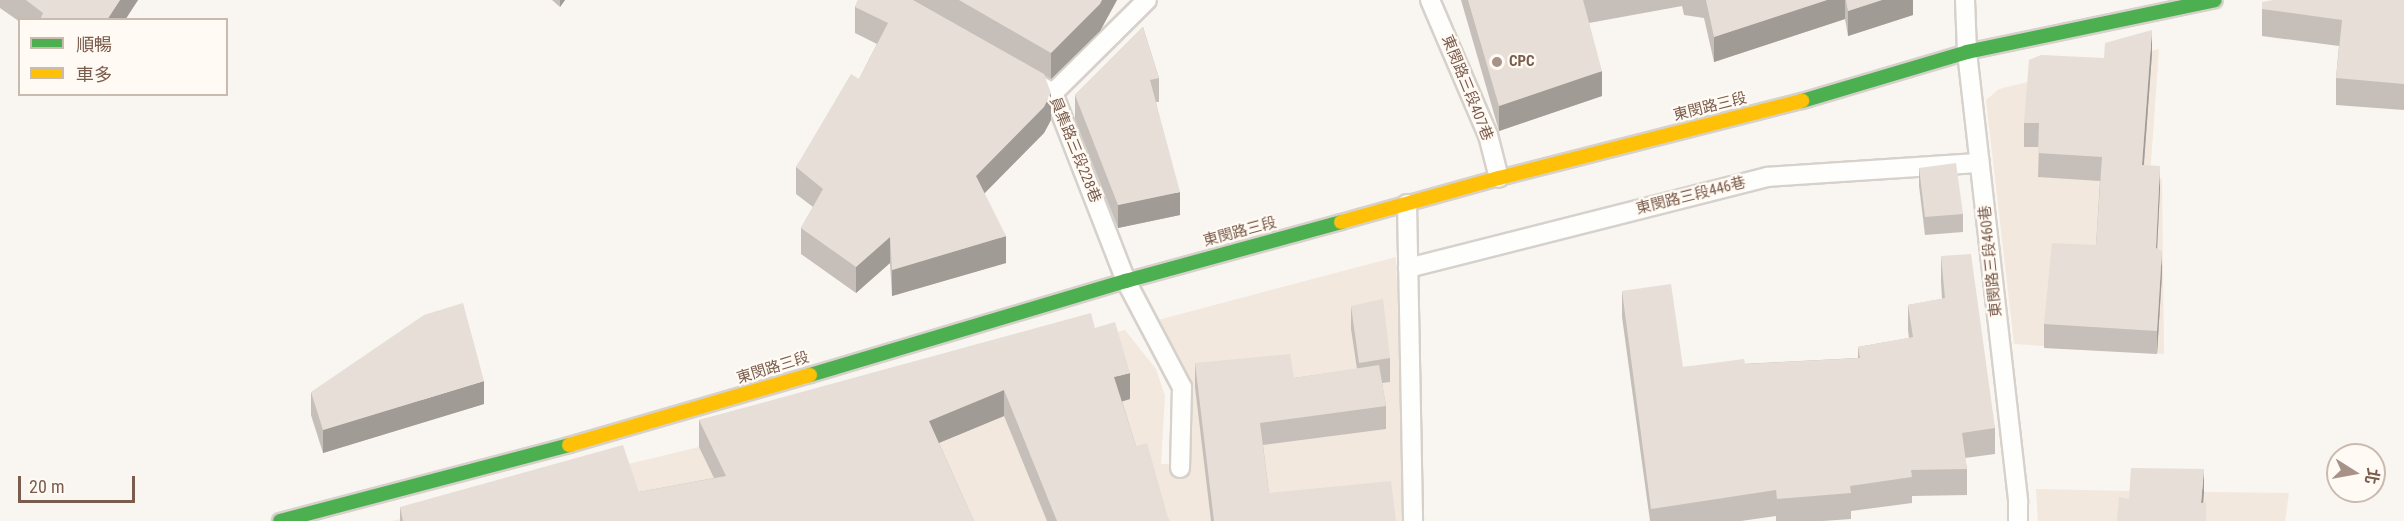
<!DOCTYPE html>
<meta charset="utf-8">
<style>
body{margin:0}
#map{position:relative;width:2404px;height:521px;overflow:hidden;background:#f9f5f0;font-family:"Roboto Condensed","Noto Sans TC",sans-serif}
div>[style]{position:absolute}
.residential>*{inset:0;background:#f2e8de}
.roads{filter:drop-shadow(2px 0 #d7d1cb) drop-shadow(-2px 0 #d7d1cb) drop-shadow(0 2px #d7d1cb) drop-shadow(0 -2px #d7d1cb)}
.lane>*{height:18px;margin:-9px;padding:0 9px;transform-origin:9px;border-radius:9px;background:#fefefd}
.fast>*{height:14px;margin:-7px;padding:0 7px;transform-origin:7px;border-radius:7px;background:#4caf50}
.slow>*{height:14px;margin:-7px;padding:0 7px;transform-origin:7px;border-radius:7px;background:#ffc107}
.wall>*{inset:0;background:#c6bfb9}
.shaded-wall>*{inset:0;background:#a19b96}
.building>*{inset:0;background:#e6ded7}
.dots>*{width:16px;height:16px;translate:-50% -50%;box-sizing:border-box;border:3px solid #fffaf3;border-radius:50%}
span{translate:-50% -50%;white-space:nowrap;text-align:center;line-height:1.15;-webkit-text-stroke:4.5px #fffaf3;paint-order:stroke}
.poi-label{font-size:15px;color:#7a5c4d;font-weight:700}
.left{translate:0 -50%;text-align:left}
.street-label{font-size:15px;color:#7a5c4d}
.legend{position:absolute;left:18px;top:18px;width:210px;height:78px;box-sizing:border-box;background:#fffaf3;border:2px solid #cabbb1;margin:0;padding:8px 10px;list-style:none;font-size:18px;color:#7a5c4d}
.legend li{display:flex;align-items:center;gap:12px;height:30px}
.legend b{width:30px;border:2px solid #cabbb1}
.north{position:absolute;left:2326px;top:443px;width:60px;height:60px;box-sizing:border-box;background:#fffaf3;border:2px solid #cabbb1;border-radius:50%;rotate:101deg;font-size:16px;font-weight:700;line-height:24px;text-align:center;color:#7a5c4d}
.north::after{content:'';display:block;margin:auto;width:21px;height:27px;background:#a69286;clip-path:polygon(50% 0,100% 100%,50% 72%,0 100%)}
.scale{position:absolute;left:18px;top:476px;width:117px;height:27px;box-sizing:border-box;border:3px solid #7a5c4d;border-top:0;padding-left:8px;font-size:18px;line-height:21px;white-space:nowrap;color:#7a5c4d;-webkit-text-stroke:4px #fffaf3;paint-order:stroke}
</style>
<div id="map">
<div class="residential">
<div style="clip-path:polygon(2159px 49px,2150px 176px,2162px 179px,2164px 354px,2014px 344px,1986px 100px,1999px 89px)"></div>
<div style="clip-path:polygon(1396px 257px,1404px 521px,392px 521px,699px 447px,1125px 330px,1156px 369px,1165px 396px,1161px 464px,1188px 465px,1191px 407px,1184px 369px,1158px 320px)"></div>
<div style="clip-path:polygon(2036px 489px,2131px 491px,2289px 493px,2285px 521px,2038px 521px)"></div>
</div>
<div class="roads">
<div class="lane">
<div style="left:1430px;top:0;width:147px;rotate:66.8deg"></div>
<div style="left:1488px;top:135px;width:44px;rotate:75.7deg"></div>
<div style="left:1965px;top:0;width:52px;rotate:87.8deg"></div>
<div style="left:1967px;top:52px;width:453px;rotate:83.5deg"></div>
<div style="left:2018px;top:502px;width:19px;rotate:90deg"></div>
<div style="left:1030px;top:80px;width:26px;rotate:29deg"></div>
<div style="left:1053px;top:93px;width:202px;rotate:68.8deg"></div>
<div style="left:1126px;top:281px;width:120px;rotate:62.2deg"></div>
<div style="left:1182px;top:387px;width:81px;rotate:91.4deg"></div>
<div style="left:1053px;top:93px;width:132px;rotate:-44.7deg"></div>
<div style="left:1407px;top:204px;width:317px;rotate:88.9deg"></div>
<div style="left:1408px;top:268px;width:370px;rotate:-14.2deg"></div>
<div style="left:1767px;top:177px;width:213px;rotate:-3.8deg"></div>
</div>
<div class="fast">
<div style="left:1802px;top:101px;width:172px;rotate:-16.5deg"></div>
<div style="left:1967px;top:52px;width:253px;rotate:-11.8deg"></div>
<div style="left:810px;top:375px;width:330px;rotate:-16.6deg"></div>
<div style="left:1126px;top:281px;width:223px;rotate:-15.3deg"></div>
<div style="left:280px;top:521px;width:299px;rotate:-14.7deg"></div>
</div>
<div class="slow">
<div style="left:1341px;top:222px;width:164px;rotate:-15.6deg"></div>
<div style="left:1499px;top:178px;width:313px;rotate:-14.3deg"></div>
<div style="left:569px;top:445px;width:251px;rotate:-16.2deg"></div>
</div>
</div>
<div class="wall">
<div style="clip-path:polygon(0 0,138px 0,125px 20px,20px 20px,20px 22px,0 8px)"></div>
<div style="clip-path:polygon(552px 0,565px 0,560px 7px)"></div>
<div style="clip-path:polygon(858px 0,1117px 0,1100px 31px,1051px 79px,1044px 75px,1051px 120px,1044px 133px,984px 193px,1006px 263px,892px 296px,890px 263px,856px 293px,801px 254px,801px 228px,813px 207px,796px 194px,796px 167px,859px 79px,877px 44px,855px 33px,855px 7px)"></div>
<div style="clip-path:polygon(1461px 0,1913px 0,1913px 15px,1848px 36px,1845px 19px,1714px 62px,1704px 18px,1684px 15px,1682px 6px,1589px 23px,1602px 96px,1499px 131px)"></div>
<div style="clip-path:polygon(2404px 0,2404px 110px,2336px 105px,2336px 78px,2339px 46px,2262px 36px,2262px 2px)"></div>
<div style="clip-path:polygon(1143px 27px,1159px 78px,1159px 102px,1156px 102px,1180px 215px,1118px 228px,1075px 119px,1075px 95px)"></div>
<div style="clip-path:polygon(2152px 53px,2144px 165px,2160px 189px,2157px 249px,2162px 274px,2157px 354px,2044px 348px,2044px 324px,2096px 245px,2100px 181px,2038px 177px,2039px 147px,2024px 147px,2024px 123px,2104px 58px)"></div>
<div style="clip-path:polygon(1919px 168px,1963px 214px,1963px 232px,1925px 235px,1919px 186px)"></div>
<div style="clip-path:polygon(1941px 256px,1995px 428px,1995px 454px,1965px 458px,1967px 469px,1967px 495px,1912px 496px,1912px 503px,1851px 511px,1851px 519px,1823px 521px,1776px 521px,1776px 516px,1741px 521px,1650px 521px,1622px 317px,1622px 291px,1683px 367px,1858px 358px,1858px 347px,1909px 338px,1908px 330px,1908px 305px,1942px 299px,1941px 282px)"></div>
<div style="clip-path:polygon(1351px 306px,1390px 358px,1390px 382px,1382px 383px,1386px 406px,1386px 429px,1263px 445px,1269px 493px,1396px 521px,1211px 521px,1195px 387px,1195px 363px,1294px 378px,1357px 369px,1351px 329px)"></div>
<div style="clip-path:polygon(1095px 328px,1130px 399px,1122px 401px,1136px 446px,1169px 521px,1047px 521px,1004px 416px,939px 443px,974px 521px,400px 521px,400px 507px,639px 492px,714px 478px,699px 447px,699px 420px)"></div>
<div style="clip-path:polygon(311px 392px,484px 404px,323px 453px,311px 415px)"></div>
</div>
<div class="shaded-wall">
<div style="clip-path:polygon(120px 0,138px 0,125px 20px,107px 20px)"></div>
<div style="clip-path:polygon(560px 0,565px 0,560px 7px)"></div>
<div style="clip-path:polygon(1102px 0,1117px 0,1100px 31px,1051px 79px,1051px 53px)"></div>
<div style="clip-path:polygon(1827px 0,1845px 0,1845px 19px,1714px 62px,1714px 37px)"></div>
<div style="clip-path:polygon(1882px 0,1913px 0,1913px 15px,1848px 36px,1848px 11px)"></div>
<div style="clip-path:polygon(2152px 30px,2152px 53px,2142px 188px,2142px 165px)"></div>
<div style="clip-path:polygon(1602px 71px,1602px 96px,1499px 131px,1499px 106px)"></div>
<div style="clip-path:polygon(1051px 93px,1051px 120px,1044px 133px,976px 202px,976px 176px)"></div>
<div style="clip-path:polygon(2160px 166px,2160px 189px,2156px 272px,2156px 248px)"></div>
<div style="clip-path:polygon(1180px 192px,1180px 215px,1118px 228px,1118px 205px)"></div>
<div style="clip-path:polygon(1006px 236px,1006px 263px,892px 296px,892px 270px)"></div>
<div style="clip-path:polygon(890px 237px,890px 263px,856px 293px,856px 267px)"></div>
<div style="clip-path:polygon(2162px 251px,2162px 274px,2157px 354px,2157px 331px)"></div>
<div style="clip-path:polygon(1130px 373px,1130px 399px,1114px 404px,1114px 377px)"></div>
<div style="clip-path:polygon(484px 381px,484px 404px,323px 453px,323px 430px)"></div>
<div style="clip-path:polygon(1004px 390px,1004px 416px,929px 447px,929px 421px)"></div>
<div style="clip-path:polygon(2204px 469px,2204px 492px,2202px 521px,2201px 503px)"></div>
</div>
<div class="building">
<div style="clip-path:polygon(26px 0,120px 0,107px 20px,40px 20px,43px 13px)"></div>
<div style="clip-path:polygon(858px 0,913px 0,1044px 74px,1051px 93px,1044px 107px,976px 176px,1006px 236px,892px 270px,890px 237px,856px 267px,801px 228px,823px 189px,796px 167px,851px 74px,859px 79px,888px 23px,855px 7px)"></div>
<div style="clip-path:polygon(959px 0,1102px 0,1100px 4px,1051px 53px)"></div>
<div style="clip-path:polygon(1468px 0,1583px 0,1602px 71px,1499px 106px)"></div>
<div style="clip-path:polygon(1706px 0,1827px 0,1714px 37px)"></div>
<div style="clip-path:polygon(1846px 0,1882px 0,1848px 11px)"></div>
<div style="clip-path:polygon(2273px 0,2404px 0,2404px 84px,2336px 78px,2342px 20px,2262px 9px,2262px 2px)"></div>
<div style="clip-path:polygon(1143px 27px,1159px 78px,1150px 80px,1180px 192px,1118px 205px,1075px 95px)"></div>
<div style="clip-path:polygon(2152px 30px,2142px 165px,2160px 166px,2156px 248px,2162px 251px,2157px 331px,2044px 324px,2052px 243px,2096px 245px,2102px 157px,2038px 153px,2039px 123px,2024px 123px,2029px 60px,2041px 55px,2104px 58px,2105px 43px)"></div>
<div style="clip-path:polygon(1956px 163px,1963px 214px,1925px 217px,1919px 168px)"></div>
<div style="clip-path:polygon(1971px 254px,1995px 428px,1962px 433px,1967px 469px,1911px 470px,1912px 477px,1850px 486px,1851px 493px,1777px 499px,1776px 490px,1651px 509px,1622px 291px,1671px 284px,1683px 367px,1744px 359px,1745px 364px,1860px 358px,1858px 347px,1913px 337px,1908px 305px,1945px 298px,1941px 256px)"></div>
<div style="clip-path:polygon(1383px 299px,1390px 358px,1359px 363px,1351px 306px)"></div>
<div style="clip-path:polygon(463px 303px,484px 381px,323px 430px,311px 392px,424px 315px)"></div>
<div style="clip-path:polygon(1091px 313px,1095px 328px,1115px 322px,1130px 373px,1114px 377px,1136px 446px,1147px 443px,1169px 521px,1057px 521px,1004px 390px,929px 421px,974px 521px,403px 521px,400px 507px,623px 445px,639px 492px,726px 476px,699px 420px)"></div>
<div style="clip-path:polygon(1290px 354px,1294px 378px,1379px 365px,1386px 406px,1260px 423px,1269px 493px,1391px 481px,1396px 521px,1214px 521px,1195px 363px)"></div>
<div style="clip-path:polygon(2131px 468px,2204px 469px,2201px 503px,2206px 502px,2206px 521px,2117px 521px,2119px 497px,2129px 499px)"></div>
</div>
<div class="dots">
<div style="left:1497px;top:62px;background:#a69286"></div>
</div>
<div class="poi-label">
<span class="left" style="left:1509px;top:62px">CPC</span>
</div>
<div class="street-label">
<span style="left:1467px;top:88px;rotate:68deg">東閔路三段407巷</span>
<span style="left:1710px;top:107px;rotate:-14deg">東閔路三段</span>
<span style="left:1075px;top:150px;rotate:68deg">員集路三段228巷</span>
<span style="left:1691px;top:196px;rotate:-14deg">東閔路三段446巷</span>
<span style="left:1240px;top:232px;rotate:-15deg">東閔路三段</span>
<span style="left:1991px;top:261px;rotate:-96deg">東閔路三段460巷</span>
<span style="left:773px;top:368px;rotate:-17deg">東閔路三段</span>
</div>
<ul class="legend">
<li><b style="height:8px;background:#4caf50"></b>順暢</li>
<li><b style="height:8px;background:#ffc107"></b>車多</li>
</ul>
<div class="north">北</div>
<div class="scale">20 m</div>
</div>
